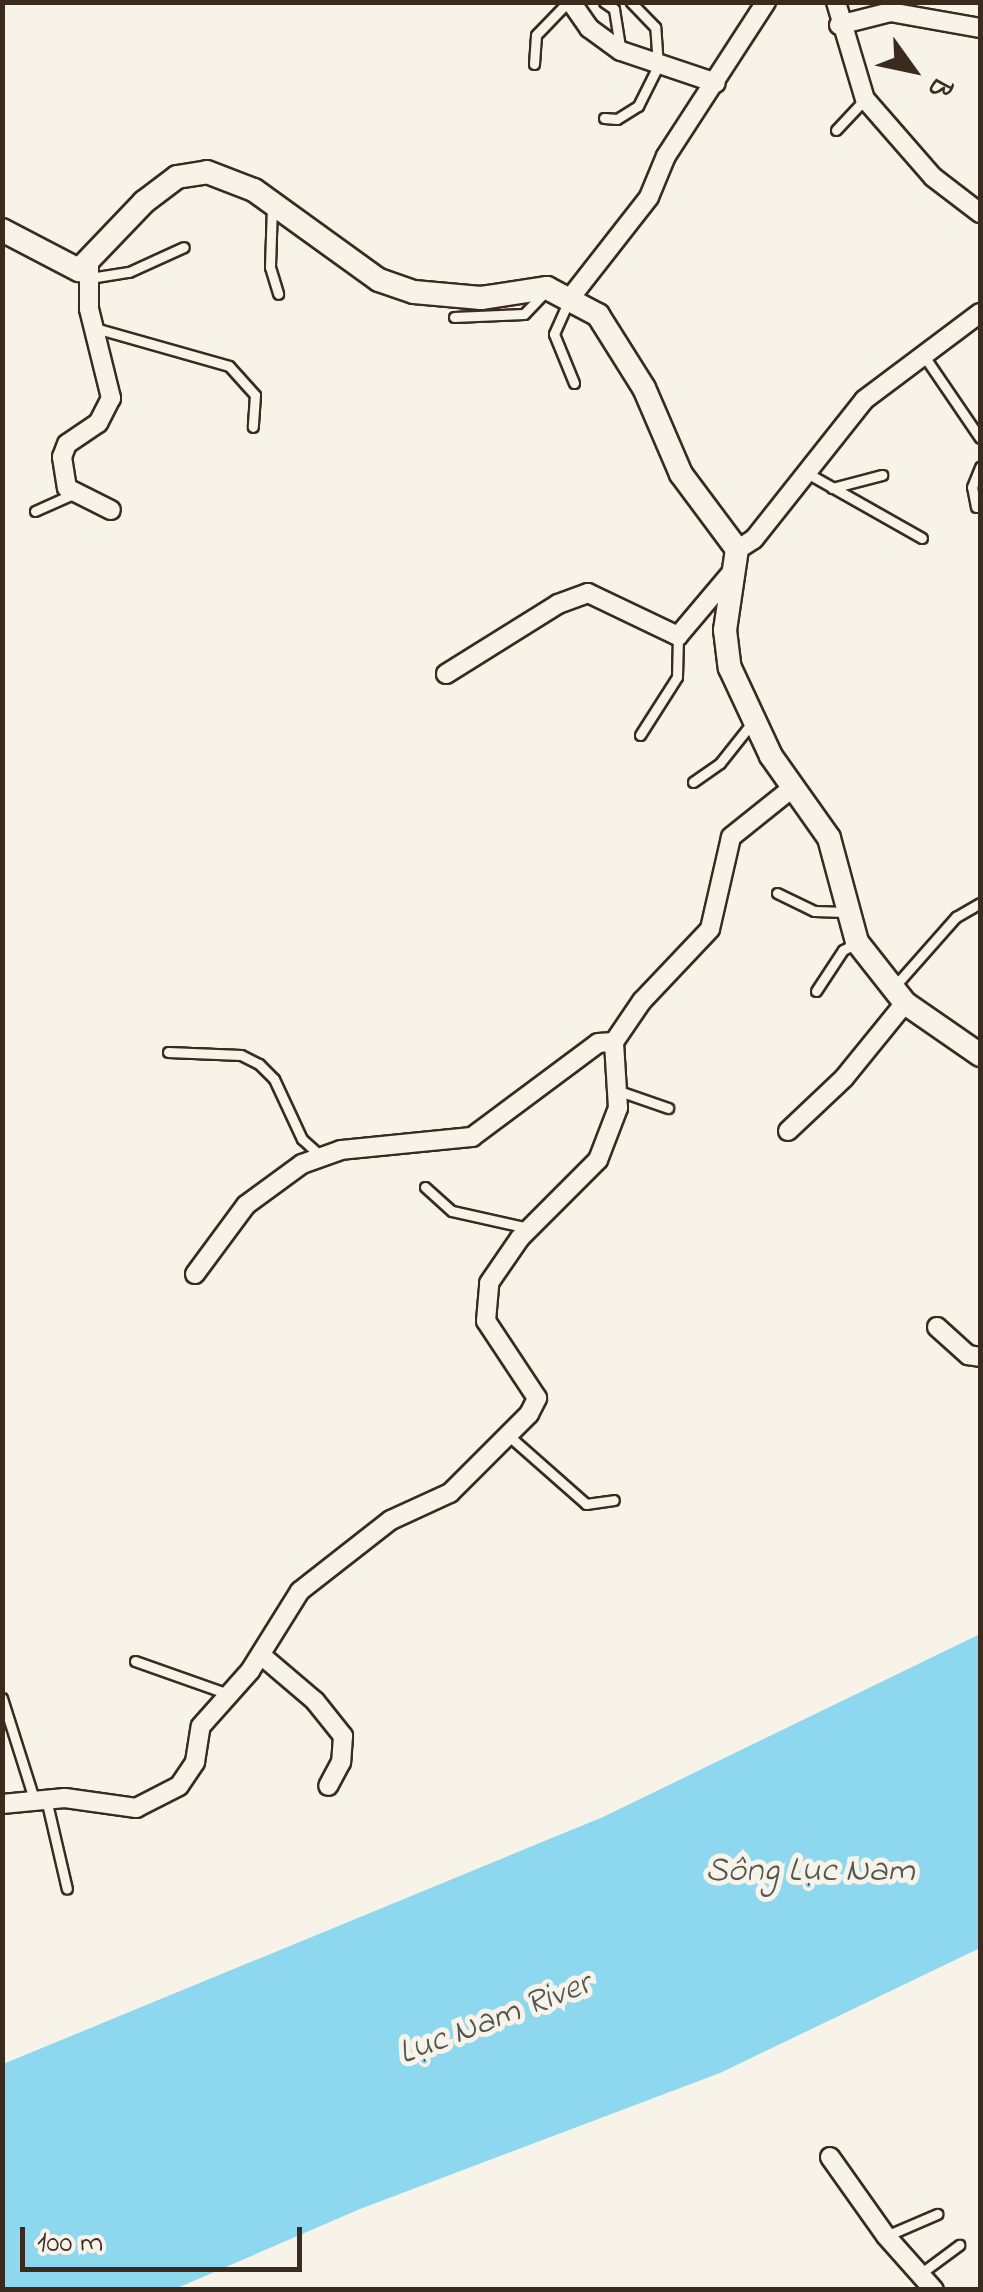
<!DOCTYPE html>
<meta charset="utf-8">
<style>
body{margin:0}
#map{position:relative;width:983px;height:2292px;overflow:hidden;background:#f7f3e8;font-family:"Indie Flower",sans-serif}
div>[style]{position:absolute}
.water>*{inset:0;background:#8ed8ef}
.roads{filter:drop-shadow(2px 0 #3b2a1e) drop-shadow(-2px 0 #3b2a1e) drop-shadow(0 2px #3b2a1e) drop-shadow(0 -2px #3b2a1e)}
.service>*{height:9px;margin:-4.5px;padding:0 4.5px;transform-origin:4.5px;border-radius:4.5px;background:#f7f3e8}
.minor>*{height:18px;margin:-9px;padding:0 9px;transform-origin:9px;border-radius:9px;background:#f7f3e8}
.tertiary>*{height:22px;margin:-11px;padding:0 11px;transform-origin:11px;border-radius:11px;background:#f7f3e8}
span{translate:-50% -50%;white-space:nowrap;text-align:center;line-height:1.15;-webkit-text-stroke:10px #f7f3e8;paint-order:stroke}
.water-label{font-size:35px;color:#505652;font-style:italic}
.frame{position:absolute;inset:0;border:5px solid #3b2a1e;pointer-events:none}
.north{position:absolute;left:863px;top:20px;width:100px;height:100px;-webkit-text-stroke:8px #f7f3e8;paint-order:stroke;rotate:123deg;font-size:28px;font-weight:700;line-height:40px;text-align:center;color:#3b2a1e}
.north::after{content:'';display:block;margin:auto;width:35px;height:45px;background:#3b2a1e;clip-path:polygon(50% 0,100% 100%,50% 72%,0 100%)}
.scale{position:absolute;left:20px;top:2227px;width:282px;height:45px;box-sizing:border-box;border:5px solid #3b2a1e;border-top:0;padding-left:12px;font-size:30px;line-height:35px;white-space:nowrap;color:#3b2a1e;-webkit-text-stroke:8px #f7f3e8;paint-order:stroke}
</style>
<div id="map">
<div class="water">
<div style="clip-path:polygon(980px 1634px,980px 1948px,720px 2073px,360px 2209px,175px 2289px,3px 2289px,3px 2064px,603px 1817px)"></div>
</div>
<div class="roads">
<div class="service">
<div style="left:604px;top:2px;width:12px;rotate:35deg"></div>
<div style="left:614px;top:9px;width:39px;rotate:81deg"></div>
<div style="left:534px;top:64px;width:29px;rotate:-86deg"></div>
<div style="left:536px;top:35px;width:46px;rotate:-45.9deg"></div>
<div style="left:604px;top:118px;width:13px;rotate:4deg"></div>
<div style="left:617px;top:119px;width:25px;rotate:-32deg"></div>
<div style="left:638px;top:106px;width:45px;rotate:-63.4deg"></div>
<div style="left:658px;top:66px;width:39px;rotate:-94deg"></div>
<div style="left:655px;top:27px;width:35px;rotate:-134deg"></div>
<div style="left:836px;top:130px;width:42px;rotate:-46.9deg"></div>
<div style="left:272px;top:206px;width:61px;rotate:91.9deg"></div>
<div style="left:270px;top:267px;width:28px;rotate:73deg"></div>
<div style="left:90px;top:278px;width:39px;rotate:-9deg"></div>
<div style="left:129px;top:272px;width:60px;rotate:-24.4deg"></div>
<div style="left:569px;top:300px;width:37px;rotate:114deg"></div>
<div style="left:554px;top:334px;width:53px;rotate:67.8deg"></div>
<div style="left:454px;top:317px;width:70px;rotate:-2.5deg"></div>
<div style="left:524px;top:314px;width:32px;rotate:-46deg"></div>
<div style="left:95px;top:328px;width:139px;rotate:15.8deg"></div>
<div style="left:229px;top:366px;width:39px;rotate:48deg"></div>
<div style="left:255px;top:395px;width:32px;rotate:94deg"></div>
<div style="left:924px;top:356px;width:99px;rotate:55.7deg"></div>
<div style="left:807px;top:473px;width:132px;rotate:29.5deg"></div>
<div style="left:832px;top:488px;width:52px;rotate:-14.6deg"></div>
<div style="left:976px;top:507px;width:20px;rotate:-101deg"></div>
<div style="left:972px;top:487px;width:22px;rotate:-68deg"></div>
<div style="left:35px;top:511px;width:42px;rotate:-24.1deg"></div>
<div style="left:640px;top:735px;width:69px;rotate:-57.5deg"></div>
<div style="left:677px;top:677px;width:41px;rotate:-88.6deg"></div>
<div style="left:693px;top:782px;width:33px;rotate:-35deg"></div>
<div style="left:720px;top:763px;width:50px;rotate:-51.5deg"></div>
<div style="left:777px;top:893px;width:41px;rotate:25.9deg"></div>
<div style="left:814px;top:911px;width:32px;rotate:2deg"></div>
<div style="left:894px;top:987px;width:94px;rotate:-48.5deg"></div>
<div style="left:956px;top:917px;width:28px;rotate:-30deg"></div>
<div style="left:816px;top:991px;width:49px;rotate:-56.6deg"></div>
<div style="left:843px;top:950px;width:13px;rotate:-27deg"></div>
<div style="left:168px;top:1052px;width:73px;rotate:2.4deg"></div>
<div style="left:241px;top:1055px;width:20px;rotate:27deg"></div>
<div style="left:259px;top:1064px;width:21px;rotate:45deg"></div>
<div style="left:274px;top:1079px;width:66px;rotate:65deg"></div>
<div style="left:302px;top:1139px;width:27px;rotate:42deg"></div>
<div style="left:619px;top:1091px;width:52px;rotate:19.1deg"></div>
<div style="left:425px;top:1187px;width:36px;rotate:42deg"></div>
<div style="left:452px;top:1211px;width:78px;rotate:12.6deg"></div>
<div style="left:509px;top:1436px;width:103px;rotate:41.4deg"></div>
<div style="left:586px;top:1504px;width:28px;rotate:-8deg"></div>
<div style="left:135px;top:1661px;width:99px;rotate:19.5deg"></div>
<div style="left:2px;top:1698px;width:106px;rotate:72.4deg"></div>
<div style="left:46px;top:1799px;width:92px;rotate:76.9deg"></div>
<div style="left:886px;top:2236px;width:56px;rotate:-23.3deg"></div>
<div style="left:920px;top:2274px;width:49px;rotate:-36.6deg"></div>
</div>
<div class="minor">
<div style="left:571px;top:2px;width:32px;rotate:55deg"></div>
<div style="left:589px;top:28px;width:39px;rotate:36deg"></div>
<div style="left:621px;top:51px;width:100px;rotate:18.6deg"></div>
<div style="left:836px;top:2px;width:101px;rotate:73.4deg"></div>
<div style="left:865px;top:99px;width:103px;rotate:48.9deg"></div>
<div style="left:933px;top:177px;width:59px;rotate:37.5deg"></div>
<div style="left:839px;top:25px;width:53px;rotate:-14.3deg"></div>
<div style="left:890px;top:12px;width:91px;rotate:10.1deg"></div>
<div style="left:89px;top:265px;width:44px;rotate:90deg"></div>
<div style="left:89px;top:309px;width:92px;rotate:76.1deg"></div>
<div style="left:111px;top:398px;width:28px;rotate:117deg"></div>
<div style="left:98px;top:423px;width:37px;rotate:146deg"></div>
<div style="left:67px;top:444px;width:14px;rotate:111deg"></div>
<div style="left:62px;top:457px;width:31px;rotate:81deg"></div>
<div style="left:67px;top:488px;width:49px;rotate:26.6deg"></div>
<div style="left:571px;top:297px;width:127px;rotate:-52deg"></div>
<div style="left:649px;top:197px;width:44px;rotate:-67.5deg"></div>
<div style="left:666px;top:156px;width:184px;rotate:-57deg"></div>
<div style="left:737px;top:550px;width:20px;rotate:-33deg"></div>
<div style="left:754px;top:539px;width:177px;rotate:-51.6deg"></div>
<div style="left:864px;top:400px;width:145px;rotate:-36.9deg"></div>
<div style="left:446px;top:674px;width:132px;rotate:-32deg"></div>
<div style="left:558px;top:604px;width:32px;rotate:-20deg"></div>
<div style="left:588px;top:593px;width:100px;rotate:25.5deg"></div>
<div style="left:678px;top:636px;width:84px;rotate:-49.8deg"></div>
<div style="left:788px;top:1131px;width:77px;rotate:-43.4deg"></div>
<div style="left:844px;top:1078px;width:97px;rotate:-50.9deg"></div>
<div style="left:195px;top:1274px;width:86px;rotate:-53.5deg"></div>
<div style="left:246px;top:1205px;width:69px;rotate:-36.2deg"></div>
<div style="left:302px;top:1164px;width:41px;rotate:-19.7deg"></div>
<div style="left:341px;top:1150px;width:132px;rotate:-5.7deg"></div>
<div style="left:472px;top:1137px;width:157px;rotate:-36.7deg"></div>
<div style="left:598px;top:1043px;width:16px;rotate:-4deg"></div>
<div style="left:937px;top:1327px;width:42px;rotate:42.1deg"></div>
<div style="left:968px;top:1355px;width:12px;rotate:9deg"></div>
<div style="left:261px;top:1655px;width:71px;rotate:40.4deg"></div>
<div style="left:315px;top:1701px;width:45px;rotate:51.3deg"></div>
<div style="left:343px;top:1736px;width:26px;rotate:94deg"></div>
<div style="left:341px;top:1762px;width:27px;rotate:118deg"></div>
<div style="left:2px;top:1804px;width:63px;rotate:-5.4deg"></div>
<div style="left:65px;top:1798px;width:72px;rotate:8deg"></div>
<div style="left:136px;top:1808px;width:48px;rotate:-27.1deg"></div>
<div style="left:179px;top:1786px;width:29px;rotate:-56deg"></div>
<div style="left:195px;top:1762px;width:36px;rotate:-81deg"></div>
<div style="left:201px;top:1726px;width:74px;rotate:-48.3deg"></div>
<div style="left:250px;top:1671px;width:94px;rotate:-58deg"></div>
<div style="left:300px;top:1591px;width:115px;rotate:-38deg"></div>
<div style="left:391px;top:1520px;width:65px;rotate:-24.6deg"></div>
<div style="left:450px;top:1493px;width:112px;rotate:-45deg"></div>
<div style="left:529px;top:1414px;width:18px;rotate:-63deg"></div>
<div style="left:537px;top:1398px;width:92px;rotate:-123.5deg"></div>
<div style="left:486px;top:1321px;width:38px;rotate:-85deg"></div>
<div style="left:489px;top:1283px;width:55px;rotate:-55.4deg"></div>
<div style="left:520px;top:1238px;width:110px;rotate:-45deg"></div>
<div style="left:598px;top:1160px;width:56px;rotate:-69deg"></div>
<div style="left:618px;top:1108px;width:66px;rotate:-93.5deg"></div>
<div style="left:614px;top:1042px;width:50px;rotate:-55.7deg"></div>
<div style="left:642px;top:1001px;width:99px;rotate:-46.6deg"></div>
<div style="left:710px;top:929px;width:94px;rotate:-77.1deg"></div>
<div style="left:731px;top:837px;width:77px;rotate:-38.7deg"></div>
<div style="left:830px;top:2157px;width:97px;rotate:54.7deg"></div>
<div style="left:886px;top:2236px;width:72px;rotate:48.4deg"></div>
</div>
<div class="tertiary">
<div style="left:2px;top:230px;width:87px;rotate:27.5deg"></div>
<div style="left:79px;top:270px;width:94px;rotate:-46.3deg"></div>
<div style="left:144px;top:202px;width:41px;rotate:-37.1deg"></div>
<div style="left:177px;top:177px;width:30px;rotate:-9deg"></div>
<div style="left:207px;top:172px;width:50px;rotate:21deg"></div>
<div style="left:254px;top:190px;width:154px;rotate:35.8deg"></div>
<div style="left:379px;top:280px;width:37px;rotate:19deg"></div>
<div style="left:414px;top:292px;width:67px;rotate:5.1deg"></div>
<div style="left:481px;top:298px;width:67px;rotate:-8.6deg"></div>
<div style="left:547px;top:288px;width:58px;rotate:27.9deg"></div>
<div style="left:598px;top:315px;width:86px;rotate:57.8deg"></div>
<div style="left:644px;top:388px;width:94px;rotate:66.7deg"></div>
<div style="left:681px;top:474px;width:94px;rotate:53.3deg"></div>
<div style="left:737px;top:549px;width:82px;rotate:98.4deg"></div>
<div style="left:725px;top:630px;width:38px;rotate:83deg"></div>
<div style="left:730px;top:668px;width:97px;rotate:65deg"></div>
<div style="left:771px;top:756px;width:100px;rotate:54.7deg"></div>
<div style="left:829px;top:838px;width:108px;rotate:74.9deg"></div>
<div style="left:857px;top:942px;width:78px;rotate:51.8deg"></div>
<div style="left:905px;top:1003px;width:91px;rotate:34.7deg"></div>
</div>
</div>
<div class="water-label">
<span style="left:810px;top:1872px">Sông Lục Nam</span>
<span style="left:495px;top:2020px;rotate:-21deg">Lục Nam River</span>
</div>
<div class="frame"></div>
<div class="north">B</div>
<div class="scale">100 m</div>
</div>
